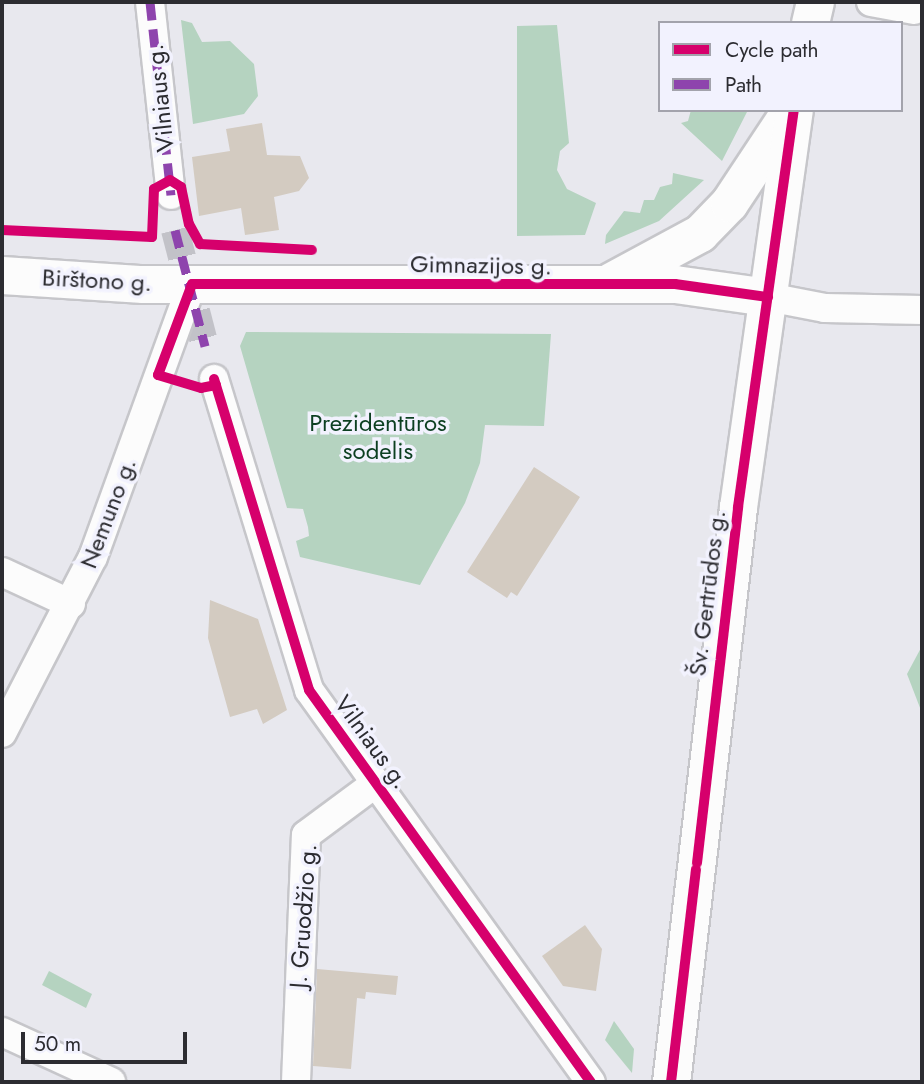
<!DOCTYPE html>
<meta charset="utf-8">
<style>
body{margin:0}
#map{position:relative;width:924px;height:1084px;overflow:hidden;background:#e8e8ee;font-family:Jost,sans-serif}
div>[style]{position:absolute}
.green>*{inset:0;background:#b5d3c0}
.building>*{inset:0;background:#d3cbc1}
.minor-tunnel>*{height:28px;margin-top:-14px;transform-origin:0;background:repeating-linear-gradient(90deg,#c2c2c8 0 28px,transparent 0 42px)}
.roads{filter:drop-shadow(2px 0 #c6c6ca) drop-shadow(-2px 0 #c6c6ca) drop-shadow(0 2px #c6c6ca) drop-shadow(0 -2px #c6c6ca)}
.minor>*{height:28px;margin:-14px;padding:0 14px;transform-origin:14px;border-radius:14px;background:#fcfcfc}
.major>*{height:37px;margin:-18.5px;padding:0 18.5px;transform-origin:18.5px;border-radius:18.5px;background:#fcfcfc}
.quiet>*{height:9px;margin-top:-4.5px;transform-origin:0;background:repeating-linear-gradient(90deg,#8e44ad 0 18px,transparent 0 27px)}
.cycleway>*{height:10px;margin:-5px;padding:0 5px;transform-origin:5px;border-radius:5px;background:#d6006c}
span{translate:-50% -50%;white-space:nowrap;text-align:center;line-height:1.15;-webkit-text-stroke:7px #f2f2fe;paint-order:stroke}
.street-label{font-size:24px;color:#2c2c31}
.park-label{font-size:24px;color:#0c3f21}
.frame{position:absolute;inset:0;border:4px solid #2c2c31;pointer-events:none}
.legend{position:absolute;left:658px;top:21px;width:245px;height:91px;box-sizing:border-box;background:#f2f2fe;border:2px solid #a3a3ac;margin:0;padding:9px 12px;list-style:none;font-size:21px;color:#2c2c31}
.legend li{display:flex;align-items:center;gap:14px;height:35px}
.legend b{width:35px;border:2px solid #a3a3ac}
.scale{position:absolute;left:21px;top:1032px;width:166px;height:32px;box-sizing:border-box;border:4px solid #2c2c31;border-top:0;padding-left:9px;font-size:21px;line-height:24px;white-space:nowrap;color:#2c2c31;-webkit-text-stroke:5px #f2f2fe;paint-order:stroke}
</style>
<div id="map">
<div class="green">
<div style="clip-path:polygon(181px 20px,192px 23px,202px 42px,230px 41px,254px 64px,258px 96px,244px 114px,193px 124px)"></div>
<div style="clip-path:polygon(557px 25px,569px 143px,560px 151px,557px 170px,567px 189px,596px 203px,585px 235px,517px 236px,517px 26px)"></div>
<div style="clip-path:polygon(691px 110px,748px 110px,722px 161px,681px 123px,688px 121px)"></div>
<div style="clip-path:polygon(673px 173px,704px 180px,659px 221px,605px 244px,606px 235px,624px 211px,640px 213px,644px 200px,654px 200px,660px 187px,672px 184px)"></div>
<div style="clip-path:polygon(246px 332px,551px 334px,544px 426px,485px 425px,480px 463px,465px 503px,420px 585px,300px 557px,296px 541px,309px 536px,308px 527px,303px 509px,287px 508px,240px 346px)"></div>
<div style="clip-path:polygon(922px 646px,922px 713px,907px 674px)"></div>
<div style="clip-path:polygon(49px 971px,92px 994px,86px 1008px,42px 985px)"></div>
<div style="clip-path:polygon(614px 1021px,634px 1049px,632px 1073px,605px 1040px)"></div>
</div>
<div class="building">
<div style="clip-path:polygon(262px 123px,267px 155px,300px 156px,309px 178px,299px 191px,274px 197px,279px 230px,245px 235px,241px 208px,199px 216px,192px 157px,230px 151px,226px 129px)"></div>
<div style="clip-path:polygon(534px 467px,580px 497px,517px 596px,511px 592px,507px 598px,467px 572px)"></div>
<div style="clip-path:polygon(210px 600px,258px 619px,287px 710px,263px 724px,257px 709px,230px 717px,208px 638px)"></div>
<div style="clip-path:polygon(585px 925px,602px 949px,596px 991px,563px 986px,542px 956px)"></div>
<div style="clip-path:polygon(317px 969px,398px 976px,396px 995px,366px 992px,365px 999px,357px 998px,351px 1069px,313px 1066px)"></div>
</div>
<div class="minor-tunnel">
<div style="left:175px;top:230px;width:120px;rotate:75.5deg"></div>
</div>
<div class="roads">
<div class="minor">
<div style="left:150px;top:2px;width:194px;rotate:83.8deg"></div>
<div style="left:871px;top:2px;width:44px;rotate:10.5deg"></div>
<div style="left:768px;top:297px;width:58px;rotate:10.9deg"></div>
<div style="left:825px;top:308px;width:97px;rotate:1.2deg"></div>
<div style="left:214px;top:379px;width:325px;rotate:73deg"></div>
<div style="left:309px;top:690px;width:483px;rotate:54.3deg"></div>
<div style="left:2px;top:572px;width:76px;rotate:24.9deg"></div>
<div style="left:2px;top:733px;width:198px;rotate:-62.7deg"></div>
<div style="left:93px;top:557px;width:290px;rotate:-70.1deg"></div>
<div style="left:2px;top:1032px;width:120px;rotate:24.6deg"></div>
<div style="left:296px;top:1082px;width:247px;rotate:-87.7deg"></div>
<div style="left:306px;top:835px;width:87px;rotate:-36.6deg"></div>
</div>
<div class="major">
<div style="left:810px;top:23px;width:22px;rotate:-77deg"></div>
<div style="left:2px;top:275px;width:141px;rotate:3.7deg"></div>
<div style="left:143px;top:284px;width:532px"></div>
<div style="left:675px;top:284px;width:94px;rotate:8deg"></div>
<div style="left:611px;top:281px;width:101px;rotate:-28.3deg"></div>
<div style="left:700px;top:233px;width:42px;rotate:-46deg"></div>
<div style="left:729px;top:203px;width:107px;rotate:-56.5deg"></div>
<div style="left:671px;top:1082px;width:579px;rotate:-83.35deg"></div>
<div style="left:738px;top:507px;width:401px;rotate:-82deg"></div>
</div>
</div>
<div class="quiet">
<div style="left:150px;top:2px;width:194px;rotate:83.8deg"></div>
<div style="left:175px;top:230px;width:120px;rotate:75.5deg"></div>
</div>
<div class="cycleway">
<div style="left:2px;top:230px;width:150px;rotate:2.7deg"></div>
<div style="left:152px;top:237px;width:48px;rotate:-87.6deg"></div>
<div style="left:154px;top:189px;width:18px;rotate:-29deg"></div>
<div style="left:170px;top:180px;width:13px;rotate:32deg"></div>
<div style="left:181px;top:187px;width:38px;rotate:78deg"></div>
<div style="left:189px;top:224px;width:23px;rotate:61deg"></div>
<div style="left:200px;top:244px;width:112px;rotate:3.1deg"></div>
<div style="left:214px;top:379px;width:325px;rotate:73deg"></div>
<div style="left:309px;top:690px;width:483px;rotate:54.3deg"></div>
<div style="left:216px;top:385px;width:15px;rotate:169deg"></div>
<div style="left:201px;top:388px;width:45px;rotate:-163.2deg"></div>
<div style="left:158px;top:375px;width:97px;rotate:-69.5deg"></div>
<div style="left:192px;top:284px;width:483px"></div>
<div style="left:675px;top:284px;width:94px;rotate:8deg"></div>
<div style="left:697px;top:863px;width:358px;rotate:-83.4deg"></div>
<div style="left:738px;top:507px;width:401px;rotate:-82deg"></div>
<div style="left:671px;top:1082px;width:214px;rotate:-83.3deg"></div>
</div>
<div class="street-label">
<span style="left:160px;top:98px;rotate:-96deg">Vilniaus g.</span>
<span style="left:481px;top:265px;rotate:1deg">Gimnazijos g.</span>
<span style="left:97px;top:280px;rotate:3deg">Birštono g.</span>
<span style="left:108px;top:513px;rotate:-69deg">Nemuno g.</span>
<span style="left:707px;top:593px;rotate:-83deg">Šv. Gertrūdos g.</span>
<span style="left:372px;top:742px;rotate:54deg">Vilniaus g.</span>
<span style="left:303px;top:916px;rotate:-86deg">J. Gruodžio g.</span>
</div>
<div class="park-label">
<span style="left:378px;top:437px">Prezidentūros<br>sodelis</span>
</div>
<div class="frame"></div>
<ul class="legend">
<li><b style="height:9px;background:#d6006c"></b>Cycle path</li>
<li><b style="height:9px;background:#8e44ad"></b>Path</li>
</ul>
<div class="scale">50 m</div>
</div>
